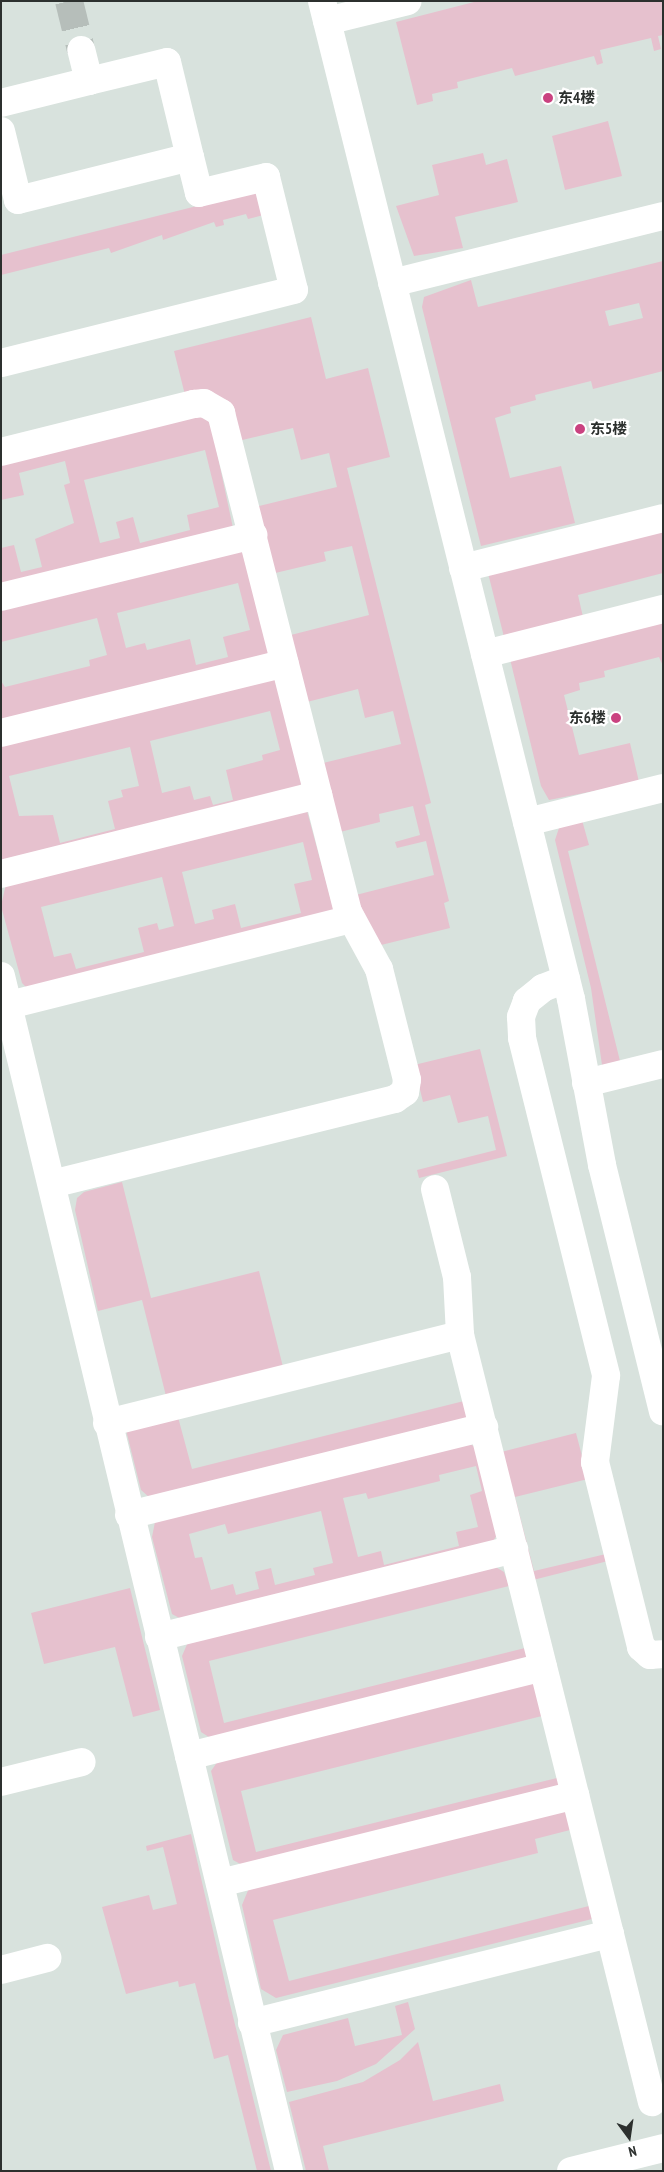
<!DOCTYPE html>
<meta charset="utf-8">
<style>
body{margin:0}
#map{position:relative;width:664px;height:2172px;overflow:hidden;background:#d8e2dd;font-family:"PT Sans Narrow","Noto Sans SC",sans-serif}
div>[style]{position:absolute}
.green>*{inset:0;background:#e6c1ce}
.minor-tunnel>*{height:28px;margin-top:-14px;transform-origin:0;background:repeating-linear-gradient(90deg,#b6beba 0 28px,transparent 0 42px)}
.minor>*{height:28px;margin:-14px;padding:0 14px;transform-origin:14px;border-radius:14px;background:#fff}
.dots>*{width:14px;height:14px;translate:-50% -50%;box-sizing:border-box;border:2px solid #fff;border-radius:50%}
span{translate:-50% -50%;white-space:nowrap;text-align:center;line-height:1.15;-webkit-text-stroke:4.5px #fff;paint-order:stroke}
.poi-label{font-size:15px;color:#2c302e;font-weight:700}
.left{translate:0 -50%;text-align:left}
.right{translate:-100% -50%;text-align:right}
.frame{position:absolute;inset:0;border:2px solid #2c302e;pointer-events:none}
.north{position:absolute;left:604px;top:2112px;width:50px;height:50px;-webkit-text-stroke:4px #fff;paint-order:stroke;rotate:166deg;font-size:14px;font-weight:700;line-height:20px;text-align:center;color:#2c302e}
.north::after{content:'';display:block;margin:auto;width:18px;height:22px;background:#2c302e;clip-path:polygon(50% 0,100% 100%,50% 72%,0 100%)}
</style>
<div id="map">
<div class="green">
<div style="clip-path:polygon(478px 1px,663px 1px,663px 35px,658px 36px,661px 49px,654px 51px,651px 38px,600px 50px,603px 63px,597px 65px,594px 56px,515px 76px,512px 68px,457px 82px,458px 88px,432px 94px,433px 101px,417px 105px,396px 22px)"></div>
<div style="clip-path:polygon(608px 121px,622px 176px,565px 190px,552px 136px)"></div>
<div style="clip-path:polygon(483px 153px,486px 165px,507px 159px,518px 202px,455px 217px,463px 248px,414px 256px,396px 206px,439px 195px,432px 165px)"></div>
<div style="clip-path:polygon(261px 190px,267px 214px,248px 219px,246px 214px,223px 220px,224px 225px,216px 227px,214px 222px,163px 240px,162px 235px,111px 253px,109px 248px,1px 275px,1px 255px)"></div>
<div style="clip-path:polygon(evenodd,663px 261px,663px 371px,593px 389px,591px 381px,535px 395px,536px 400px,510px 407px,511px 413px,495px 418px,510px 478px,561px 466px,575px 523px,481px 546px,422px 307px,424px 297px,471px 280px,478px 307px,663px 261px,639px 303px,643px 318px,609px 326px,605px 311px,639px 303px)"></div>
<div style="clip-path:polygon(311px 317px,326px 379px,368px 368px,390px 457px,347px 468px,431px 803px,425px 805px,449px 901px,444px 903px,450px 928px,381px 945px,352px 896px,434px 875px,426px 841px,397px 848px,395px 842px,420px 835px,413px 806px,379px 814px,380px 822px,336px 833px,319px 764px,401px 744px,393px 711px,365px 718px,358px 689px,303px 703px,287px 636px,369px 615px,352px 546px,324px 552px,326px 561px,271px 574px,255px 507px,337px 487px,329px 453px,301px 460px,293px 428px,238px 441px,185px 395px,174px 351px)"></div>
<div style="clip-path:polygon(evenodd,196px 414px,209px 415px,233px 528px,1px 587px,1px 548px,14px 545px,21px 572px,42px 567px,35px 539px,74px 523px,64px 485px,70px 483px,65px 461px,19px 473px,24px 495px,1px 500px,1px 463px,196px 414px,205px 450px,219px 507px,187px 515px,190px 530px,140px 543px,133px 517px,116px 522px,120px 538px,100px 543px,84px 480px,205px 450px)"></div>
<div style="clip-path:polygon(663px 530px,663px 573px,578px 595px,583px 617px,504px 637px,488px 573px)"></div>
<div style="clip-path:polygon(evenodd,242px 551px,270px 651px,265px 656px,1px 723px,1px 681px,5px 687px,90px 666px,89px 660px,107px 655px,97px 618px,1px 642px,1px 608px,242px 551px,238px 583px,250px 630px,223px 637px,228px 657px,196px 665px,190px 639px,147px 650px,145px 643px,126px 648px,117px 613px,238px 583px)"></div>
<div style="clip-path:polygon(663px 621px,663px 666px,659px 657px,604px 671px,605px 677px,579px 683px,580px 690px,564px 695px,579px 755px,630px 743px,639px 782px,549px 800px,541px 786px,510px 659px)"></div>
<div style="clip-path:polygon(evenodd,274px 679px,279px 682px,302px 783px,298px 788px,1px 862px,1px 744px,274px 679px,270px 711px,280px 750px,262px 755px,263px 760px,226px 770px,233px 800px,213px 805px,210px 796px,194px 800px,190px 786px,162px 793px,150px 741px,270px 711px,274px 679px,130px 747px,139px 786px,121px 790px,123px 797px,108px 801px,115px 829px,60px 843px,53px 815px,19px 816px,9px 776px,130px 747px)"></div>
<div style="clip-path:polygon(evenodd,307px 811px,334px 911px,27px 988px,22px 983px,1px 906px,6px 884px,307px 811px,303px 842px,312px 880px,294px 884px,301px 913px,241px 928px,235px 904px,212px 910px,214px 919px,195px 924px,182px 872px,303px 842px,307px 811px,162px 877px,174px 926px,159px 930px,157px 923px,138px 928px,144px 952px,76px 969px,71px 953px,54px 957px,41px 907px,162px 877px)"></div>
<div style="clip-path:polygon(582px 820px,589px 845px,568px 851px,620px 1061px,602px 1065px,591px 988px,555px 840px,559px 828px)"></div>
<div style="clip-path:polygon(480px 1049px,507px 1156px,419px 1178px,417px 1170px,496px 1150px,488px 1116px,458px 1123px,450px 1095px,423px 1102px,414px 1065px)"></div>
<div style="clip-path:polygon(122px 1182px,151px 1298px,259px 1271px,283px 1367px,166px 1396px,142px 1300px,98px 1311px,75px 1210px,77px 1198px,84px 1192px)"></div>
<div style="clip-path:polygon(472px 1399px,466px 1420px,149px 1497px,141px 1490px,126px 1430px,178px 1417px,192px 1469px)"></div>
<div style="clip-path:polygon(576px 1433px,588px 1479px,515px 1497px,534px 1571px,606px 1554px,608px 1561px,533px 1580px,501px 1452px)"></div>
<div style="clip-path:polygon(evenodd,470px 1444px,475px 1447px,498px 1533px,492px 1543px,183px 1620px,172px 1614px,152px 1537px,155px 1522px,470px 1444px,476px 1466px,482px 1491px,470px 1495px,478px 1527px,456px 1532px,459px 1546px,384px 1565px,381px 1551px,358px 1557px,343px 1498px,366px 1493px,368px 1499px,440px 1481px,439px 1475px,476px 1466px,470px 1444px,321px 1511px,333px 1563px,313px 1568px,315px 1575px,275px 1585px,271px 1568px,255px 1572px,259px 1589px,236px 1595px,233px 1584px,211px 1590px,202px 1557px,195px 1558px,189px 1534px,225px 1524px,228px 1534px,321px 1511px)"></div>
<div style="clip-path:polygon(494px 1566px,504px 1572px,509px 1586px,209px 1661px,224px 1723px,525px 1648px,528px 1661px,212px 1739px,201px 1732px,182px 1656px,188px 1642px)"></div>
<div style="clip-path:polygon(130px 1588px,160px 1710px,133px 1717px,115px 1647px,44px 1664px,31px 1613px)"></div>
<div style="clip-path:polygon(533px 1681px,542px 1716px,241px 1791px,256px 1852px,557px 1778px,560px 1789px,244px 1866px,233px 1860px,211px 1771px,218px 1761px)"></div>
<div style="clip-path:polygon(565px 1808px,570px 1830px,535px 1839px,538px 1853px,273px 1920px,289px 1981px,589px 1906px,592px 1919px,276px 1998px,261px 1989px,242px 1905px,249px 1888px)"></div>
<div style="clip-path:polygon(191px 1834px,228px 1996px,271px 2171px,257px 2171px,228px 2055px,214px 2059px,195px 1983px,179px 1987px,178px 1981px,126px 1994px,102px 1907px,149px 1895px,153px 1910px,177px 1904px,163px 1847px,147px 1851px,146px 1846px)"></div>
<div style="clip-path:polygon(408px 2002px,415px 2029px,376px 2064px,337px 2081px,287px 2092px,276px 2050px,283px 2035px,348px 2018px,355px 2046px,402px 2035px,395px 2006px)"></div>
<div style="clip-path:polygon(418px 2042px,433px 2101px,500px 2084px,504px 2101px,323px 2146px,329px 2171px,306px 2171px,289px 2102px,363px 2082px,400px 2060px)"></div>
</div>
<div class="minor-tunnel">
<div style="left:69px;top:1px;width:50px;rotate:76.2deg"></div>
</div>
<div class="minor">
<div style="left:322px;top:1px;width:1029px;rotate:75.99deg"></div>
<div style="left:571px;top:999px;width:169px;rotate:79.4deg"></div>
<div style="left:602px;top:1165px;width:254px;rotate:76.1deg"></div>
<div style="left:327px;top:21px;width:83px;rotate:-13.9deg"></div>
<div style="left:89px;top:81px;width:80px;rotate:-13.7deg"></div>
<div style="left:167px;top:62px;width:98px;rotate:76.4deg"></div>
<div style="left:1px;top:103px;width:91px;rotate:-14deg"></div>
<div style="left:89px;top:81px;width:32px;rotate:-104deg"></div>
<div style="left:1px;top:131px;width:71px;rotate:76.2deg"></div>
<div style="left:18px;top:200px;width:177px;rotate:-14deg"></div>
<div style="left:190px;top:157px;width:37px;rotate:76deg"></div>
<div style="left:199px;top:193px;width:69px;rotate:-13.4deg"></div>
<div style="left:266px;top:177px;width:116px;rotate:76.1deg"></div>
<div style="left:294px;top:290px;width:302px;rotate:166deg"></div>
<div style="left:392px;top:283px;width:279px;rotate:-13.9deg"></div>
<div style="left:1px;top:452px;width:199px;rotate:-14deg"></div>
<div style="left:194px;top:404px;width:10px;rotate:-6deg"></div>
<div style="left:204px;top:403px;width:20px;rotate:30deg"></div>
<div style="left:221px;top:413px;width:515px;rotate:75.72deg"></div>
<div style="left:348px;top:912px;width:65px;rotate:61.5deg"></div>
<div style="left:379px;top:969px;width:114px;rotate:75.8deg"></div>
<div style="left:407px;top:1080px;width:12px;rotate:99deg"></div>
<div style="left:405px;top:1092px;width:12px;rotate:145deg"></div>
<div style="left:395px;top:1099px;width:353px;rotate:166.1deg"></div>
<div style="left:463px;top:568px;width:206px;rotate:-14deg"></div>
<div style="left:1px;top:597px;width:260px;rotate:-13.8deg"></div>
<div style="left:485px;top:654px;width:184px;rotate:-14.2deg"></div>
<div style="left:1px;top:733px;width:292px;rotate:-13.8deg"></div>
<div style="left:527px;top:822px;width:140px;rotate:-14deg"></div>
<div style="left:1px;top:874px;width:327px;rotate:-14deg"></div>
<div style="left:1px;top:976px;width:1229px;rotate:76.45deg"></div>
<div style="left:566px;top:979px;width:25px;rotate:159deg"></div>
<div style="left:543px;top:988px;width:21px;rotate:141deg"></div>
<div style="left:527px;top:1001px;width:17px;rotate:111deg"></div>
<div style="left:521px;top:1017px;width:21px;rotate:87deg"></div>
<div style="left:522px;top:1038px;width:348px;rotate:76deg"></div>
<div style="left:606px;top:1376px;width:87px;rotate:97.3deg"></div>
<div style="left:595px;top:1462px;width:191px;rotate:76deg"></div>
<div style="left:641px;top:1647px;width:12px;rotate:42deg"></div>
<div style="left:650px;top:1655px;width:13px;rotate:-4deg"></div>
<div style="left:9px;top:1005px;width:353px;rotate:-14.1deg"></div>
<div style="left:586px;top:1083px;width:79px;rotate:-13.9deg"></div>
<div style="left:435px;top:1189px;width:91px;rotate:76deg"></div>
<div style="left:457px;top:1277px;width:58px;rotate:87deg"></div>
<div style="left:460px;top:1335px;width:791px;rotate:75.95deg"></div>
<div style="left:107px;top:1423px;width:364px;rotate:-14deg"></div>
<div style="left:129px;top:1515px;width:366px;rotate:-13.9deg"></div>
<div style="left:159px;top:1637px;width:366px;rotate:-13.9deg"></div>
<div style="left:189px;top:1756px;width:365px;rotate:-14.1deg"></div>
<div style="left:1px;top:1782px;width:83px;rotate:-13.9deg"></div>
<div style="left:220px;top:1883px;width:366px;rotate:-13.9deg"></div>
<div style="left:1px;top:1970px;width:48px;rotate:-14.6deg"></div>
<div style="left:252px;top:2023px;width:369px;rotate:-14deg"></div>
<div style="left:571px;top:2171px;width:95px;rotate:-14deg"></div>
</div>
<div class="dots">
<div style="left:548px;top:98px;background:#ca4280"></div>
<div style="left:580px;top:429px;background:#ca4280"></div>
<div style="left:616px;top:718px;background:#ca4280"></div>
</div>
<div class="poi-label">
<span class="left" style="left:558px;top:98px">东4楼</span>
<span class="left" style="left:590px;top:429px">东5楼</span>
<span class="right" style="left:606px;top:718px">东6楼</span>
</div>
<div class="frame"></div>
<div class="north">N</div>
</div>
